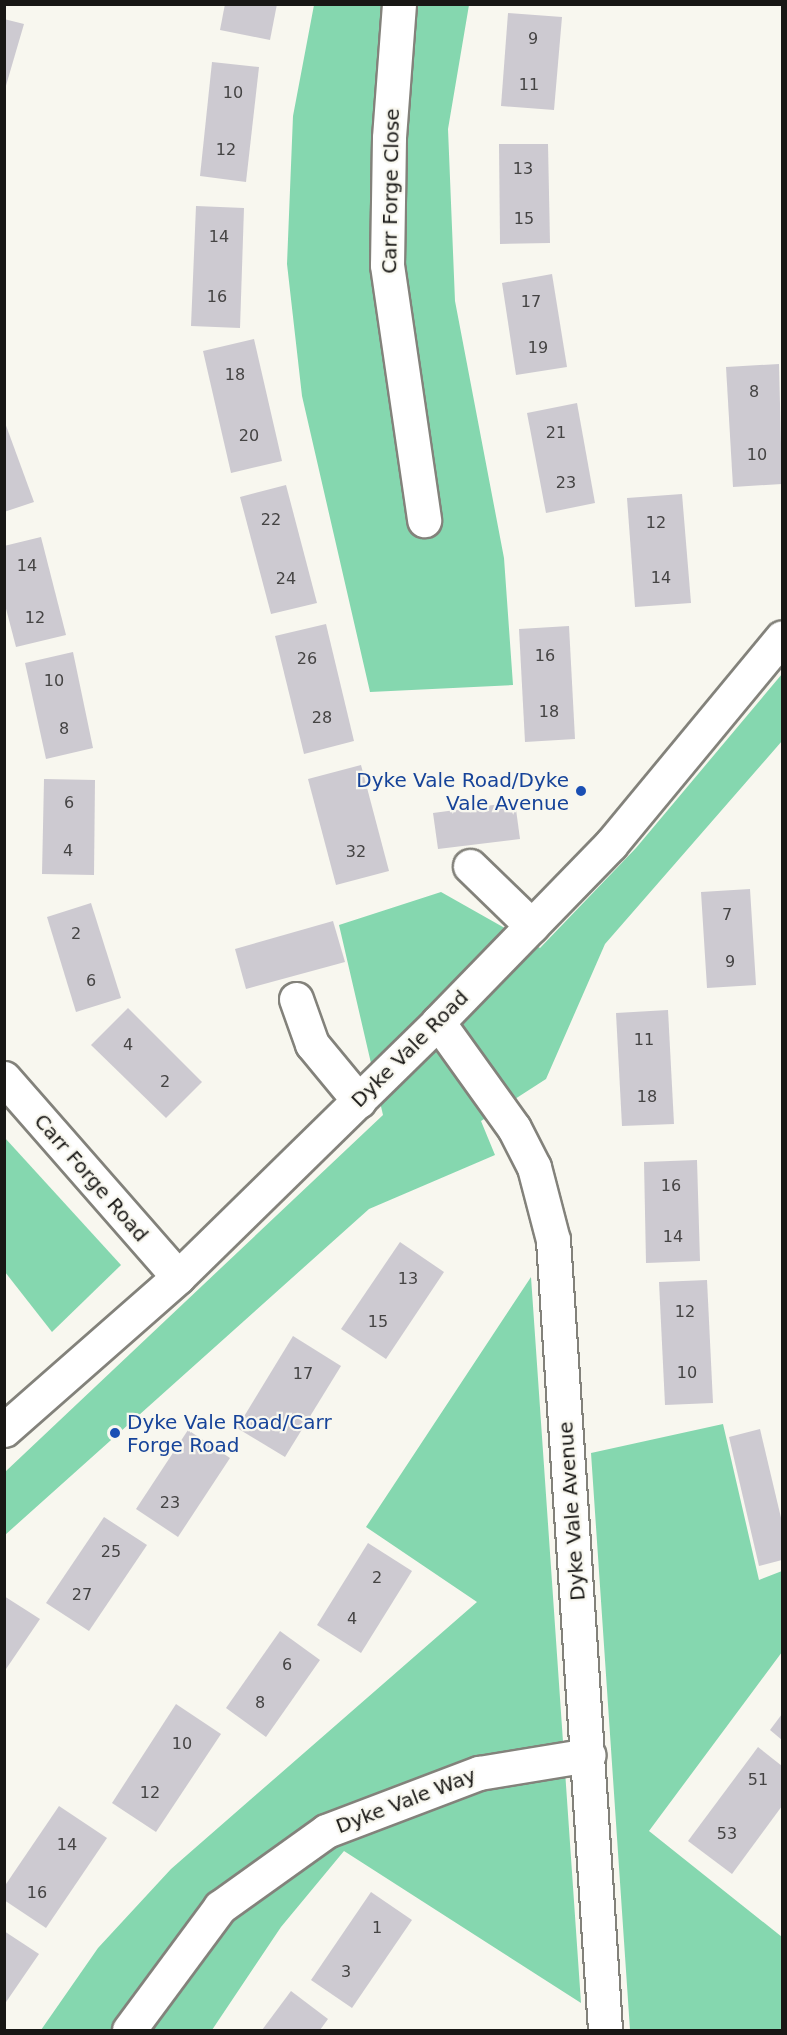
<!DOCTYPE html>
<style>
body{margin:0}
#map{position:relative;width:787px;height:2035px;overflow:hidden;background:#f8f7ef;font-family:"DejaVu Sans",sans-serif}
div>[style]{position:absolute}
.green>*{inset:0;background:#85d7af}
.building>*{inset:0;background:#cdcad1}
.roads{filter:drop-shadow(2px 0 #83827b) drop-shadow(-2px 0 #83827b) drop-shadow(0 2px #83827b) drop-shadow(0 -2px #83827b)}
.minor>*{height:33px;margin:-16.5px;padding:0 16.5px;transform-origin:16.5px;border-radius:16.5px;background:#fff}
.dots>*{width:16px;height:16px;translate:-50% -50%;box-sizing:border-box;border:3px solid #f8f7ef;border-radius:50%}
span{translate:-50% -50%;white-space:nowrap;text-align:center;line-height:1.15;-webkit-text-stroke:4.5px #f8f7ef;paint-order:stroke}
.number-label{font-size:16px;color:#454444}
.number-label span{-webkit-text-stroke-width:0}
.street-label{font-size:20px;color:#181715}
.transit-label{font-size:20px;color:#164399}
.right{translate:-100% -50%;text-align:right}
.left{translate:0 -50%;text-align:left}
.frame{position:absolute;inset:0;border:6px solid #181715;pointer-events:none}
</style>
<div id="map">
<div class="green">
<div style="clip-path:polygon(314px 5px,469px 5px,448px 129px,455px 301px,504px 558px,513px 685px,370px 692px,302px 396px,287px 264px,293px 116px)"></div>
<div style="clip-path:polygon(782px 674px,782px 741px,605px 944px,546px 1079px,481px 1121px,495px 1155px,369px 1209px,5px 1535px,5px 1472px,383px 1115px,339px 925px,441px 892px,540px 948px,636px 848px)"></div>
<div style="clip-path:polygon(5px 1138px,121px 1265px,52px 1332px,5px 1272px)"></div>
<div style="clip-path:polygon(531px 1277px,581px 2003px,344px 1851px,281px 1927px,212px 2030px,41px 2030px,98px 1948px,171px 1869px,477px 1602px,366px 1527px)"></div>
<div style="clip-path:polygon(723px 1424px,759px 1580px,782px 1571px,782px 1652px,649px 1831px,782px 1937px,782px 2030px,630px 2030px,591px 1453px)"></div>
</div>
<div class="building">
<div style="clip-path:polygon(225px 4px,277px 4px,270px 40px,220px 30px)"></div>
<div style="clip-path:polygon(508px 13px,562px 17px,554px 110px,501px 106px)"></div>
<div style="clip-path:polygon(4px 19px,24px 24px,5px 89px,4px 89px)"></div>
<div style="clip-path:polygon(212px 62px,259px 67px,246px 182px,200px 176px)"></div>
<div style="clip-path:polygon(499px 144px,548px 144px,550px 243px,500px 244px)"></div>
<div style="clip-path:polygon(196px 206px,244px 208px,240px 328px,191px 326px)"></div>
<div style="clip-path:polygon(552px 274px,567px 367px,516px 375px,502px 283px)"></div>
<div style="clip-path:polygon(254px 339px,282px 461px,231px 473px,203px 351px)"></div>
<div style="clip-path:polygon(779px 364px,782px 484px,733px 487px,726px 367px)"></div>
<div style="clip-path:polygon(577px 403px,595px 503px,546px 513px,527px 413px)"></div>
<div style="clip-path:polygon(4px 420px,34px 502px,4px 512px)"></div>
<div style="clip-path:polygon(286px 485px,317px 603px,271px 614px,240px 497px)"></div>
<div style="clip-path:polygon(682px 494px,691px 603px,635px 607px,627px 498px)"></div>
<div style="clip-path:polygon(41px 537px,66px 635px,16px 647px,4px 601px,4px 546px)"></div>
<div style="clip-path:polygon(326px 624px,354px 741px,304px 754px,275px 636px)"></div>
<div style="clip-path:polygon(569px 626px,575px 739px,525px 742px,519px 629px)"></div>
<div style="clip-path:polygon(73px 652px,93px 748px,46px 759px,25px 663px)"></div>
<div style="clip-path:polygon(361px 765px,389px 871px,336px 885px,308px 779px)"></div>
<div style="clip-path:polygon(44px 779px,95px 780px,94px 875px,42px 874px)"></div>
<div style="clip-path:polygon(515px 802px,520px 839px,438px 849px,433px 813px)"></div>
<div style="clip-path:polygon(750px 889px,756px 985px,707px 988px,701px 892px)"></div>
<div style="clip-path:polygon(91px 903px,121px 998px,76px 1012px,47px 917px)"></div>
<div style="clip-path:polygon(333px 921px,345px 962px,246px 989px,235px 949px)"></div>
<div style="clip-path:polygon(128px 1008px,202px 1082px,166px 1118px,91px 1045px)"></div>
<div style="clip-path:polygon(668px 1010px,674px 1124px,622px 1126px,616px 1013px)"></div>
<div style="clip-path:polygon(697px 1160px,700px 1261px,646px 1263px,644px 1162px)"></div>
<div style="clip-path:polygon(400px 1242px,444px 1272px,386px 1359px,341px 1329px)"></div>
<div style="clip-path:polygon(707px 1280px,713px 1403px,665px 1405px,659px 1282px)"></div>
<div style="clip-path:polygon(293px 1336px,341px 1366px,285px 1457px,237px 1428px)"></div>
<div style="clip-path:polygon(760px 1429px,782px 1522px,782px 1560px,759px 1566px,729px 1437px)"></div>
<div style="clip-path:polygon(188px 1430px,230px 1458px,178px 1537px,136px 1509px)"></div>
<div style="clip-path:polygon(104px 1517px,147px 1545px,89px 1631px,46px 1603px)"></div>
<div style="clip-path:polygon(368px 1543px,412px 1571px,361px 1653px,317px 1625px)"></div>
<div style="clip-path:polygon(4px 1596px,40px 1619px,4px 1672px)"></div>
<div style="clip-path:polygon(280px 1631px,320px 1660px,266px 1737px,226px 1708px)"></div>
<div style="clip-path:polygon(176px 1704px,221px 1734px,156px 1832px,112px 1803px)"></div>
<div style="clip-path:polygon(782px 1714px,782px 1740px,770px 1730px)"></div>
<div style="clip-path:polygon(758px 1747px,782px 1766px,782px 1806px,732px 1874px,688px 1841px)"></div>
<div style="clip-path:polygon(59px 1806px,107px 1838px,46px 1928px,4px 1900px,4px 1887px)"></div>
<div style="clip-path:polygon(371px 1892px,412px 1920px,352px 2008px,311px 1980px)"></div>
<div style="clip-path:polygon(4px 1931px,39px 1954px,4px 2005px)"></div>
<div style="clip-path:polygon(291px 1991px,328px 2019px,320px 2030px,262px 2030px)"></div>
</div>
<div class="roads">
<div class="minor">
<div style="left:399px;top:4px;width:134px;rotate:94.3deg"></div>
<div style="left:389px;top:138px;width:127px;rotate:90.9deg"></div>
<div style="left:387px;top:265px;width:258px;rotate:81.7deg"></div>
<div style="left:470px;top:866px;width:86px;rotate:44.1deg"></div>
<div style="left:296px;top:999px;width:48px;rotate:70.4deg"></div>
<div style="left:312px;top:1044px;width:74px;rotate:50.5deg"></div>
<div style="left:438px;top:1022px;width:130px;rotate:54.4deg"></div>
<div style="left:514px;top:1128px;width:44px;rotate:62.9deg"></div>
<div style="left:534px;top:1167px;width:75px;rotate:75.4deg"></div>
<div style="left:553px;top:1240px;width:792px;rotate:86.23deg"></div>
<div style="left:4px;top:1078px;width:264px;rotate:48.8deg"></div>
<div style="left:4px;top:1430px;width:232px;rotate:-41.3deg"></div>
<div style="left:178px;top:1277px;width:364px;rotate:-44.4deg"></div>
<div style="left:438px;top:1022px;width:248px;rotate:-45.8deg"></div>
<div style="left:611px;top:844px;width:268px;rotate:-50.4deg"></div>
<div style="left:129px;top:2030px;width:153px;rotate:-53.5deg"></div>
<div style="left:220px;top:1907px;width:130px;rotate:-35.6deg"></div>
<div style="left:326px;top:1831px;width:164px;rotate:-20.8deg"></div>
<div style="left:479px;top:1773px;width:111px;rotate:-9.3deg"></div>
</div>
</div>
<div class="dots">
<div style="left:581px;top:791px;background:#1a4fb4"></div>
<div style="left:115px;top:1433px;background:#1a4fb4"></div>
</div>
<div class="number-label">
<span style="left:533px;top:39px">9</span>
<span style="left:529px;top:85px">11</span>
<span style="left:233px;top:93px">10</span>
<span style="left:226px;top:150px">12</span>
<span style="left:523px;top:169px">13</span>
<span style="left:524px;top:219px">15</span>
<span style="left:219px;top:237px">14</span>
<span style="left:217px;top:297px">16</span>
<span style="left:531px;top:302px">17</span>
<span style="left:538px;top:348px">19</span>
<span style="left:235px;top:375px">18</span>
<span style="left:754px;top:392px">8</span>
<span style="left:556px;top:433px">21</span>
<span style="left:249px;top:436px">20</span>
<span style="left:757px;top:455px">10</span>
<span style="left:566px;top:483px">23</span>
<span style="left:271px;top:520px">22</span>
<span style="left:656px;top:523px">12</span>
<span style="left:27px;top:566px">14</span>
<span style="left:661px;top:578px">14</span>
<span style="left:286px;top:579px">24</span>
<span style="left:35px;top:618px">12</span>
<span style="left:545px;top:656px">16</span>
<span style="left:307px;top:659px">26</span>
<span style="left:54px;top:681px">10</span>
<span style="left:549px;top:712px">18</span>
<span style="left:322px;top:718px">28</span>
<span style="left:64px;top:729px">8</span>
<span style="left:69px;top:803px">6</span>
<span style="left:68px;top:851px">4</span>
<span style="left:356px;top:852px">32</span>
<span style="left:727px;top:915px">7</span>
<span style="left:76px;top:934px">2</span>
<span style="left:730px;top:962px">9</span>
<span style="left:91px;top:981px">6</span>
<span style="left:644px;top:1040px">11</span>
<span style="left:128px;top:1045px">4</span>
<span style="left:165px;top:1082px">2</span>
<span style="left:647px;top:1097px">18</span>
<span style="left:671px;top:1186px">16</span>
<span style="left:673px;top:1237px">14</span>
<span style="left:408px;top:1279px">13</span>
<span style="left:685px;top:1312px">12</span>
<span style="left:378px;top:1322px">15</span>
<span style="left:687px;top:1373px">10</span>
<span style="left:303px;top:1374px">17</span>
<span style="left:170px;top:1503px">23</span>
<span style="left:111px;top:1552px">25</span>
<span style="left:377px;top:1578px">2</span>
<span style="left:82px;top:1595px">27</span>
<span style="left:352px;top:1619px">4</span>
<span style="left:287px;top:1665px">6</span>
<span style="left:260px;top:1703px">8</span>
<span style="left:182px;top:1744px">10</span>
<span style="left:758px;top:1780px">51</span>
<span style="left:150px;top:1793px">12</span>
<span style="left:727px;top:1834px">53</span>
<span style="left:67px;top:1845px">14</span>
<span style="left:37px;top:1893px">16</span>
<span style="left:377px;top:1928px">1</span>
<span style="left:346px;top:1972px">3</span>
</div>
<div class="street-label">
<span style="left:391px;top:191px;rotate:-89deg">Carr Forge Close</span>
<span style="left:410px;top:1049px;rotate:-45deg">Dyke Vale Road</span>
<span style="left:91px;top:1178px;rotate:49deg">Carr Forge Road</span>
<span style="left:572px;top:1511px;rotate:-94deg">Dyke Vale Avenue</span>
<span style="left:406px;top:1801px;rotate:-21deg">Dyke Vale Way</span>
</div>
<div class="transit-label">
<span class="right" style="left:569px;top:792px">Dyke Vale Road/Dyke<br>Vale Avenue</span>
<span class="left" style="left:127px;top:1434px">Dyke Vale Road/Carr<br>Forge Road</span>
</div>
<div class="frame"></div>
</div>
